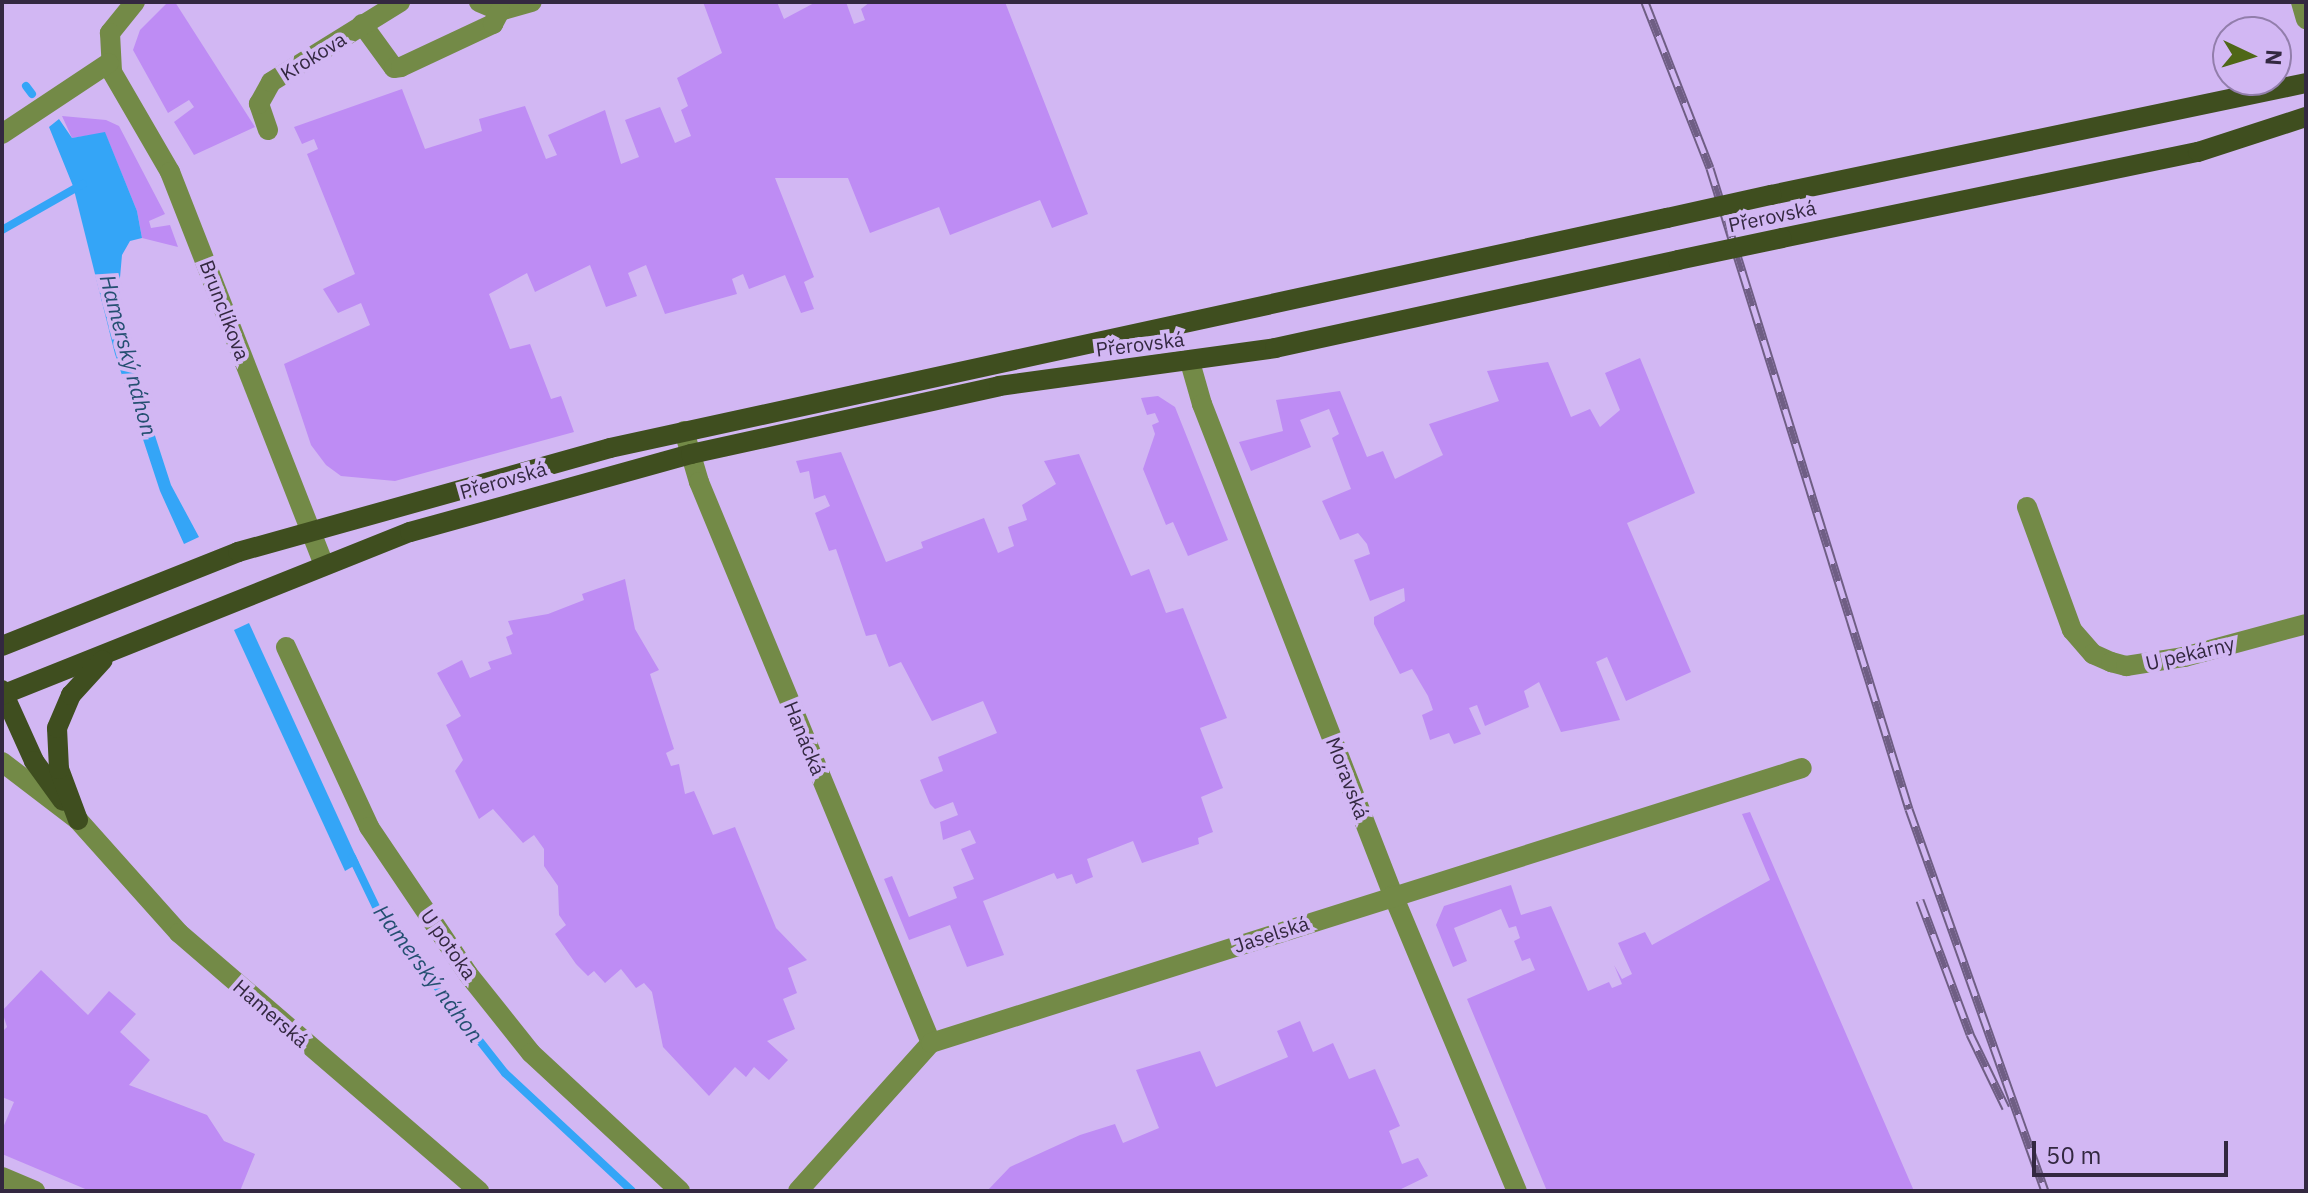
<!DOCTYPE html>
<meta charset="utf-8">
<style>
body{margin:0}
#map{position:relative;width:2308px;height:1193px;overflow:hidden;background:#d2b7f3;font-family:"IBM Plex Sans",sans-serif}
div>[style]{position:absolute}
.green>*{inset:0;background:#be8cf4}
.water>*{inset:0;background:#34a5f7}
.stream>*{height:8px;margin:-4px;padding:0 4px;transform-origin:4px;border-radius:4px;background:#34a5f7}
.minor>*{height:20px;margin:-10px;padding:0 10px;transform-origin:10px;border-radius:10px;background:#738a47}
.major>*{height:20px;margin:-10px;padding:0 10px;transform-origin:10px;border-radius:10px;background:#3f4e1f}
.rail>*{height:9px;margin-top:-4.5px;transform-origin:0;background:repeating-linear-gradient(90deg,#d2b7f3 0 18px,#6f5e84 0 36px);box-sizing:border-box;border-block:2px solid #6f5e84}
.major-bridge>*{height:20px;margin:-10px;padding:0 10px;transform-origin:10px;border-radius:10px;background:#3f4e1f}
span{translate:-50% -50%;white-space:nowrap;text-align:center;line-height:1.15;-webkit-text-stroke:8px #d2b7f3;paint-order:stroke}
.street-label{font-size:20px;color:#332840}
.water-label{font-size:22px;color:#244f71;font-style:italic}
.frame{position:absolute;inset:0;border:4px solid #332840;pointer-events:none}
.north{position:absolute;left:2212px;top:16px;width:80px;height:80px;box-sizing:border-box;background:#d2b7f3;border:2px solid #927eab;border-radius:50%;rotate:94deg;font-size:22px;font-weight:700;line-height:32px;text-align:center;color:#332840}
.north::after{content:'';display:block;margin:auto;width:28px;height:36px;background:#4f6717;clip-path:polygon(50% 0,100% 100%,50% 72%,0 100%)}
.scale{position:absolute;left:2032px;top:1141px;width:196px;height:36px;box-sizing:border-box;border:4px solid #332840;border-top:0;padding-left:10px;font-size:24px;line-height:28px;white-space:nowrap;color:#332840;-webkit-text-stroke:6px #d2b7f3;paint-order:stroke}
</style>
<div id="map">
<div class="green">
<div style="clip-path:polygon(168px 2px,175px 2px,255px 127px,194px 155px,174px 122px,194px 107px,189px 100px,168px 113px,133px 50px,140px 30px)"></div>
<div style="clip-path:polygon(703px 2px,777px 2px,784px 19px,816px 2px,846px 2px,854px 24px,865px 20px,861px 9px,870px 2px,1005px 2px,1088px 214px,1052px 228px,1040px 200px,950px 235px,939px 207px,870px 233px,848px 178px,775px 178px,814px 277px,804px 282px,814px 309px,801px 313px,785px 275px,749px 289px,743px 274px,732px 279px,737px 294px,665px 314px,646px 265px,628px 273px,637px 296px,606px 307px,590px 265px,535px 292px,527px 273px,489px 294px,510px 349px,530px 344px,551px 399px,561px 396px,574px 432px,395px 481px,341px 476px,326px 465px,311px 445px,284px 364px,370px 325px,361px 303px,338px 313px,323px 289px,355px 274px,307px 154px,318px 149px,314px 139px,302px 144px,294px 127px,402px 89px,425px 149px,482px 131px,479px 119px,525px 106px,546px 159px,557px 155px,548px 135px,605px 110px,621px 164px,639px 157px,625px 120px,660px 107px,675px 143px,691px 136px,681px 110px,688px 106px,677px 78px,722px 53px)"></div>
<div style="clip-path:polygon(62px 116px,106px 120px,119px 126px,165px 214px,149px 221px,151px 228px,170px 225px,178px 247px,142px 238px,137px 211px,105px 133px,72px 138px)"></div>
<div style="clip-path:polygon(1640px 358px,1695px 493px,1627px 523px,1691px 672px,1626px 701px,1607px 657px,1596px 662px,1620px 720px,1561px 732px,1539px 682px,1524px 691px,1529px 707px,1485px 726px,1477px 705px,1469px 708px,1481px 734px,1454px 744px,1449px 733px,1430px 740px,1422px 715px,1433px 710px,1428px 696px,1412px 669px,1400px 674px,1374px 624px,1374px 617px,1405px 601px,1404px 588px,1370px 601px,1354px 560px,1370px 554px,1367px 544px,1358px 533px,1340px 540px,1322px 501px,1351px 489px,1332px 438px,1339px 434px,1329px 409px,1300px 420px,1311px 447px,1251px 471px,1239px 442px,1283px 431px,1276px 400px,1340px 391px,1367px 457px,1383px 451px,1395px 479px,1443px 455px,1429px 424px,1499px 401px,1487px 371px,1548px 362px,1571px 417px,1590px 409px,1600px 427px,1620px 410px,1605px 373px)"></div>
<div style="clip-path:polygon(1158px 396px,1175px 407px,1228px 540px,1188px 556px,1173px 522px,1166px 525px,1143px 469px,1155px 434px,1152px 425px,1159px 422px,1155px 413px,1147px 415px,1141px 398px)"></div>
<div style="clip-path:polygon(841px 452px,886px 562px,923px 548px,921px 542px,984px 518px,998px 553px,1014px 546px,1008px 527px,1027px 520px,1022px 505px,1056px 484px,1044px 461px,1079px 454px,1131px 576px,1149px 569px,1166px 613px,1183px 608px,1227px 718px,1200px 728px,1223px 788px,1201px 797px,1213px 832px,1198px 838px,1199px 844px,1142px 863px,1133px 841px,1087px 859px,1093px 877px,1076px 884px,1072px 874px,1057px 879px,1054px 873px,983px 901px,1004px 955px,967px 967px,950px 925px,909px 940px,884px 879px,892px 876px,909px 917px,957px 898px,953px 887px,974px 879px,961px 849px,976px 843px,970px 830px,943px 840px,940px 822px,958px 815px,953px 802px,935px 809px,930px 804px,920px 780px,943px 771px,938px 757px,997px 733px,983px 701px,932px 721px,901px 662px,889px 667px,876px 634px,866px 636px,836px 549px,829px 551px,815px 513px,830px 506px,825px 495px,814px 499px,809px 471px,800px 473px,796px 461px)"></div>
<div style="clip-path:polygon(625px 579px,635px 629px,659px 670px,650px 674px,674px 749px,666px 753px,671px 766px,679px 764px,685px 794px,694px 791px,713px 835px,735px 827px,776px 928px,807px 960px,788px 968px,797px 993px,783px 999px,795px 1029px,767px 1041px,788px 1060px,769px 1080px,754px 1067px,746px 1077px,735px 1067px,709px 1096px,663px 1047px,652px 992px,644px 983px,636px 988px,621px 969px,605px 983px,594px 971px,588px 976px,576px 964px,555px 934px,566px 925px,559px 915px,558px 886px,544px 866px,544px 849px,534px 835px,523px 843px,493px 809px,479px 819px,455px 771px,463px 760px,446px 725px,461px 716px,437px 673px,462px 660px,470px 678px,491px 669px,488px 662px,512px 654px,506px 637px,513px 634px,508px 621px,548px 614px,584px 600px,582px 594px)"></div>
<div style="clip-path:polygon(1750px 812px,1914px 1191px,1547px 1191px,1467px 999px,1535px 970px,1530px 958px,1522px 961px,1514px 941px,1520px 938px,1516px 926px,1509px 928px,1501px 909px,1454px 928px,1467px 961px,1453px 967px,1436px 925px,1444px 906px,1511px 885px,1521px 915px,1551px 906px,1588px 991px,1609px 982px,1612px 988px,1622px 984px,1614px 965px,1622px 979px,1632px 974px,1618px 943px,1645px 932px,1652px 945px,1770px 880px,1742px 814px)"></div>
<div style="clip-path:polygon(41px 970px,88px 1015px,109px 991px,136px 1014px,120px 1032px,150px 1060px,129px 1085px,207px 1115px,224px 1141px,255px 1154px,240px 1191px,90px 1191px,2px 1154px,2px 1130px,14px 1102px,2px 1097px,2px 1032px,7px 1027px,2px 1011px)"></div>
<div style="clip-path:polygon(1300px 1021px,1313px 1052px,1333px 1043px,1349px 1079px,1375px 1069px,1400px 1126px,1389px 1131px,1402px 1164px,1418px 1158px,1428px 1176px,1397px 1191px,987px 1191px,1010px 1167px,1080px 1135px,1115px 1124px,1123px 1143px,1159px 1128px,1136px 1070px,1200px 1051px,1216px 1087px,1288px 1057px,1277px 1031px)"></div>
</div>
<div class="water">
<div style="clip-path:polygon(59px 119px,72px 138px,105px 132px,137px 211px,142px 238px,130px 241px,122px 255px,119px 289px,124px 340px,171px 485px,199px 537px,184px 544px,160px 491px,115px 354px,73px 186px,49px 127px)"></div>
<div style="clip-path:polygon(249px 623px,359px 863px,345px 871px,234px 630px)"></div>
</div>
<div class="stream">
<div style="left:26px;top:86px;width:10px;rotate:53deg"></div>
<div style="left:2px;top:230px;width:93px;rotate:-29.6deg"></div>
<div style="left:352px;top:857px;width:62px;rotate:64.3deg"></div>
<div style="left:379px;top:913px;width:204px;rotate:51.8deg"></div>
<div style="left:505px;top:1073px;width:173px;rotate:42.9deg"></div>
</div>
<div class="minor">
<div style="left:135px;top:2px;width:40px;rotate:129deg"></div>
<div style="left:110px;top:33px;width:39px;rotate:87deg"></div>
<div style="left:112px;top:72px;width:116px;rotate:59.9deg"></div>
<div style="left:170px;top:172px;width:422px;rotate:68.6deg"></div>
<div style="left:479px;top:2px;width:23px;rotate:23deg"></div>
<div style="left:500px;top:11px;width:33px;rotate:-16deg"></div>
<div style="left:2301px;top:2px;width:18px;rotate:74deg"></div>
<div style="left:362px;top:24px;width:54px;rotate:54deg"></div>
<div style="left:394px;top:68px;width:7px;rotate:-8deg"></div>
<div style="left:401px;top:67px;width:102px;rotate:-25.1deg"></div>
<div style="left:493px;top:24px;width:15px;rotate:-62deg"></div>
<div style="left:268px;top:130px;width:28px;rotate:-109deg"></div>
<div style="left:259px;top:104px;width:25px;rotate:-61deg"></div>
<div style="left:271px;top:82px;width:152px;rotate:-31.8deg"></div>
<div style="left:2px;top:134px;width:128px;rotate:-33.6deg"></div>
<div style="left:1190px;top:362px;width:44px;rotate:74.1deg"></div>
<div style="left:1202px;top:404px;width:527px;rotate:68.74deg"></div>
<div style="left:1393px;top:895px;width:321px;rotate:67.3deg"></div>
<div style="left:684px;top:431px;width:53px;rotate:73.6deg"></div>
<div style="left:699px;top:482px;width:607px;rotate:67.53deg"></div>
<div style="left:2027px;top:507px;width:131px;rotate:69.9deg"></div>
<div style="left:2072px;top:630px;width:32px;rotate:49deg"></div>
<div style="left:2093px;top:654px;width:20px;rotate:24deg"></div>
<div style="left:2111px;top:662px;width:16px;rotate:15deg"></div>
<div style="left:2126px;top:666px;width:59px;rotate:-8.8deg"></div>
<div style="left:2184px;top:657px;width:126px;rotate:-15.1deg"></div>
<div style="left:286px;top:647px;width:198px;rotate:65.2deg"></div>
<div style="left:369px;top:827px;width:177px;rotate:56deg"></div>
<div style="left:468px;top:974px;width:101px;rotate:51.4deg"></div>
<div style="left:531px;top:1053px;width:203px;rotate:42.8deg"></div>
<div style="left:2px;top:762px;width:96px;rotate:37.3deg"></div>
<div style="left:78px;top:820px;width:152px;rotate:48.2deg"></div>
<div style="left:179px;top:933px;width:396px;rotate:40.7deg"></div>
<div style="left:2px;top:1177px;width:36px;rotate:23deg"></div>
<div style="left:798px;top:1191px;width:199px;rotate:-48.1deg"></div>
<div style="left:931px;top:1043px;width:913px;rotate:-17.52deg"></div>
</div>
<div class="major">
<div style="left:1771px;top:195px;width:547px;rotate:-11.82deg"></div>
<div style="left:1782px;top:238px;width:425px;rotate:-11.7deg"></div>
<div style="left:2198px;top:152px;width:114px;rotate:-18deg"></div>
<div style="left:2px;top:646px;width:254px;rotate:-21.7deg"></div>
<div style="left:238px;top:552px;width:386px;rotate:-15.6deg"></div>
<div style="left:610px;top:448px;width:1082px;rotate:-12.28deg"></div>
<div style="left:2px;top:690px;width:78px;rotate:65.7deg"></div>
<div style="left:34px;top:761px;width:49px;rotate:54.1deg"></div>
<div style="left:2px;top:695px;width:439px;rotate:-21.8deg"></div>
<div style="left:410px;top:532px;width:292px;rotate:-15.5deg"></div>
<div style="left:691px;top:454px;width:315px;rotate:-12.4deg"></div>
<div style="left:999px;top:386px;width:279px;rotate:-7.8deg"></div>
<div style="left:1275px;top:348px;width:412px;rotate:-12.3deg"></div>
<div style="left:78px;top:820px;width:54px;rotate:-110.4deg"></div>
<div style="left:59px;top:769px;width:41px;rotate:-92.8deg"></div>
<div style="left:57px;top:728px;width:36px;rotate:-67deg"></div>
<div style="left:71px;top:695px;width:47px;rotate:-47.6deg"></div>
</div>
<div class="rail">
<div style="left:1645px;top:2px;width:178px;rotate:68.6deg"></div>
<div style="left:1710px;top:168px;width:671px;rotate:72.75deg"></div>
<div style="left:1909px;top:809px;width:405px;rotate:70.4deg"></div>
<div style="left:1920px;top:900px;width:143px;rotate:69.5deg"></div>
<div style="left:1970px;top:1034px;width:82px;rotate:64.1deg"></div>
</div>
<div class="major-bridge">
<div style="left:1667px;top:218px;width:107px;rotate:-12.5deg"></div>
<div style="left:1678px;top:260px;width:106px;rotate:-11.9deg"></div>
</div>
<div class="street-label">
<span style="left:313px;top:56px;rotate:-32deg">Krokova</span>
<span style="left:1772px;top:216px;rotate:-12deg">Přerovská</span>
<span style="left:225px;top:310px;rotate:69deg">Brunclíkova</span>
<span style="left:1140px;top:344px;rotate:-7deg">Přerovská</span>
<span style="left:503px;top:480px;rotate:-16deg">Přerovská</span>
<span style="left:2190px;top:653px;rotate:-13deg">U pekárny</span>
<span style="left:805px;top:738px;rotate:68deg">Hanácká</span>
<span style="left:1348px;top:778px;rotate:69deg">Moravská</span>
<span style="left:1271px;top:934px;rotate:-18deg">Jaselská</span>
<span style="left:449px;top:944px;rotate:55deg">U potoka</span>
<span style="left:271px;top:1013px;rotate:41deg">Hamerská</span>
</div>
<div class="water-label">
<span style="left:129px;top:355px;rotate:75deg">Hamerský náhon</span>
<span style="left:429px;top:973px;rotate:53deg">Hamerský náhon</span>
</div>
<div class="frame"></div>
<div class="north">N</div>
<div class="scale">50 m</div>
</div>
